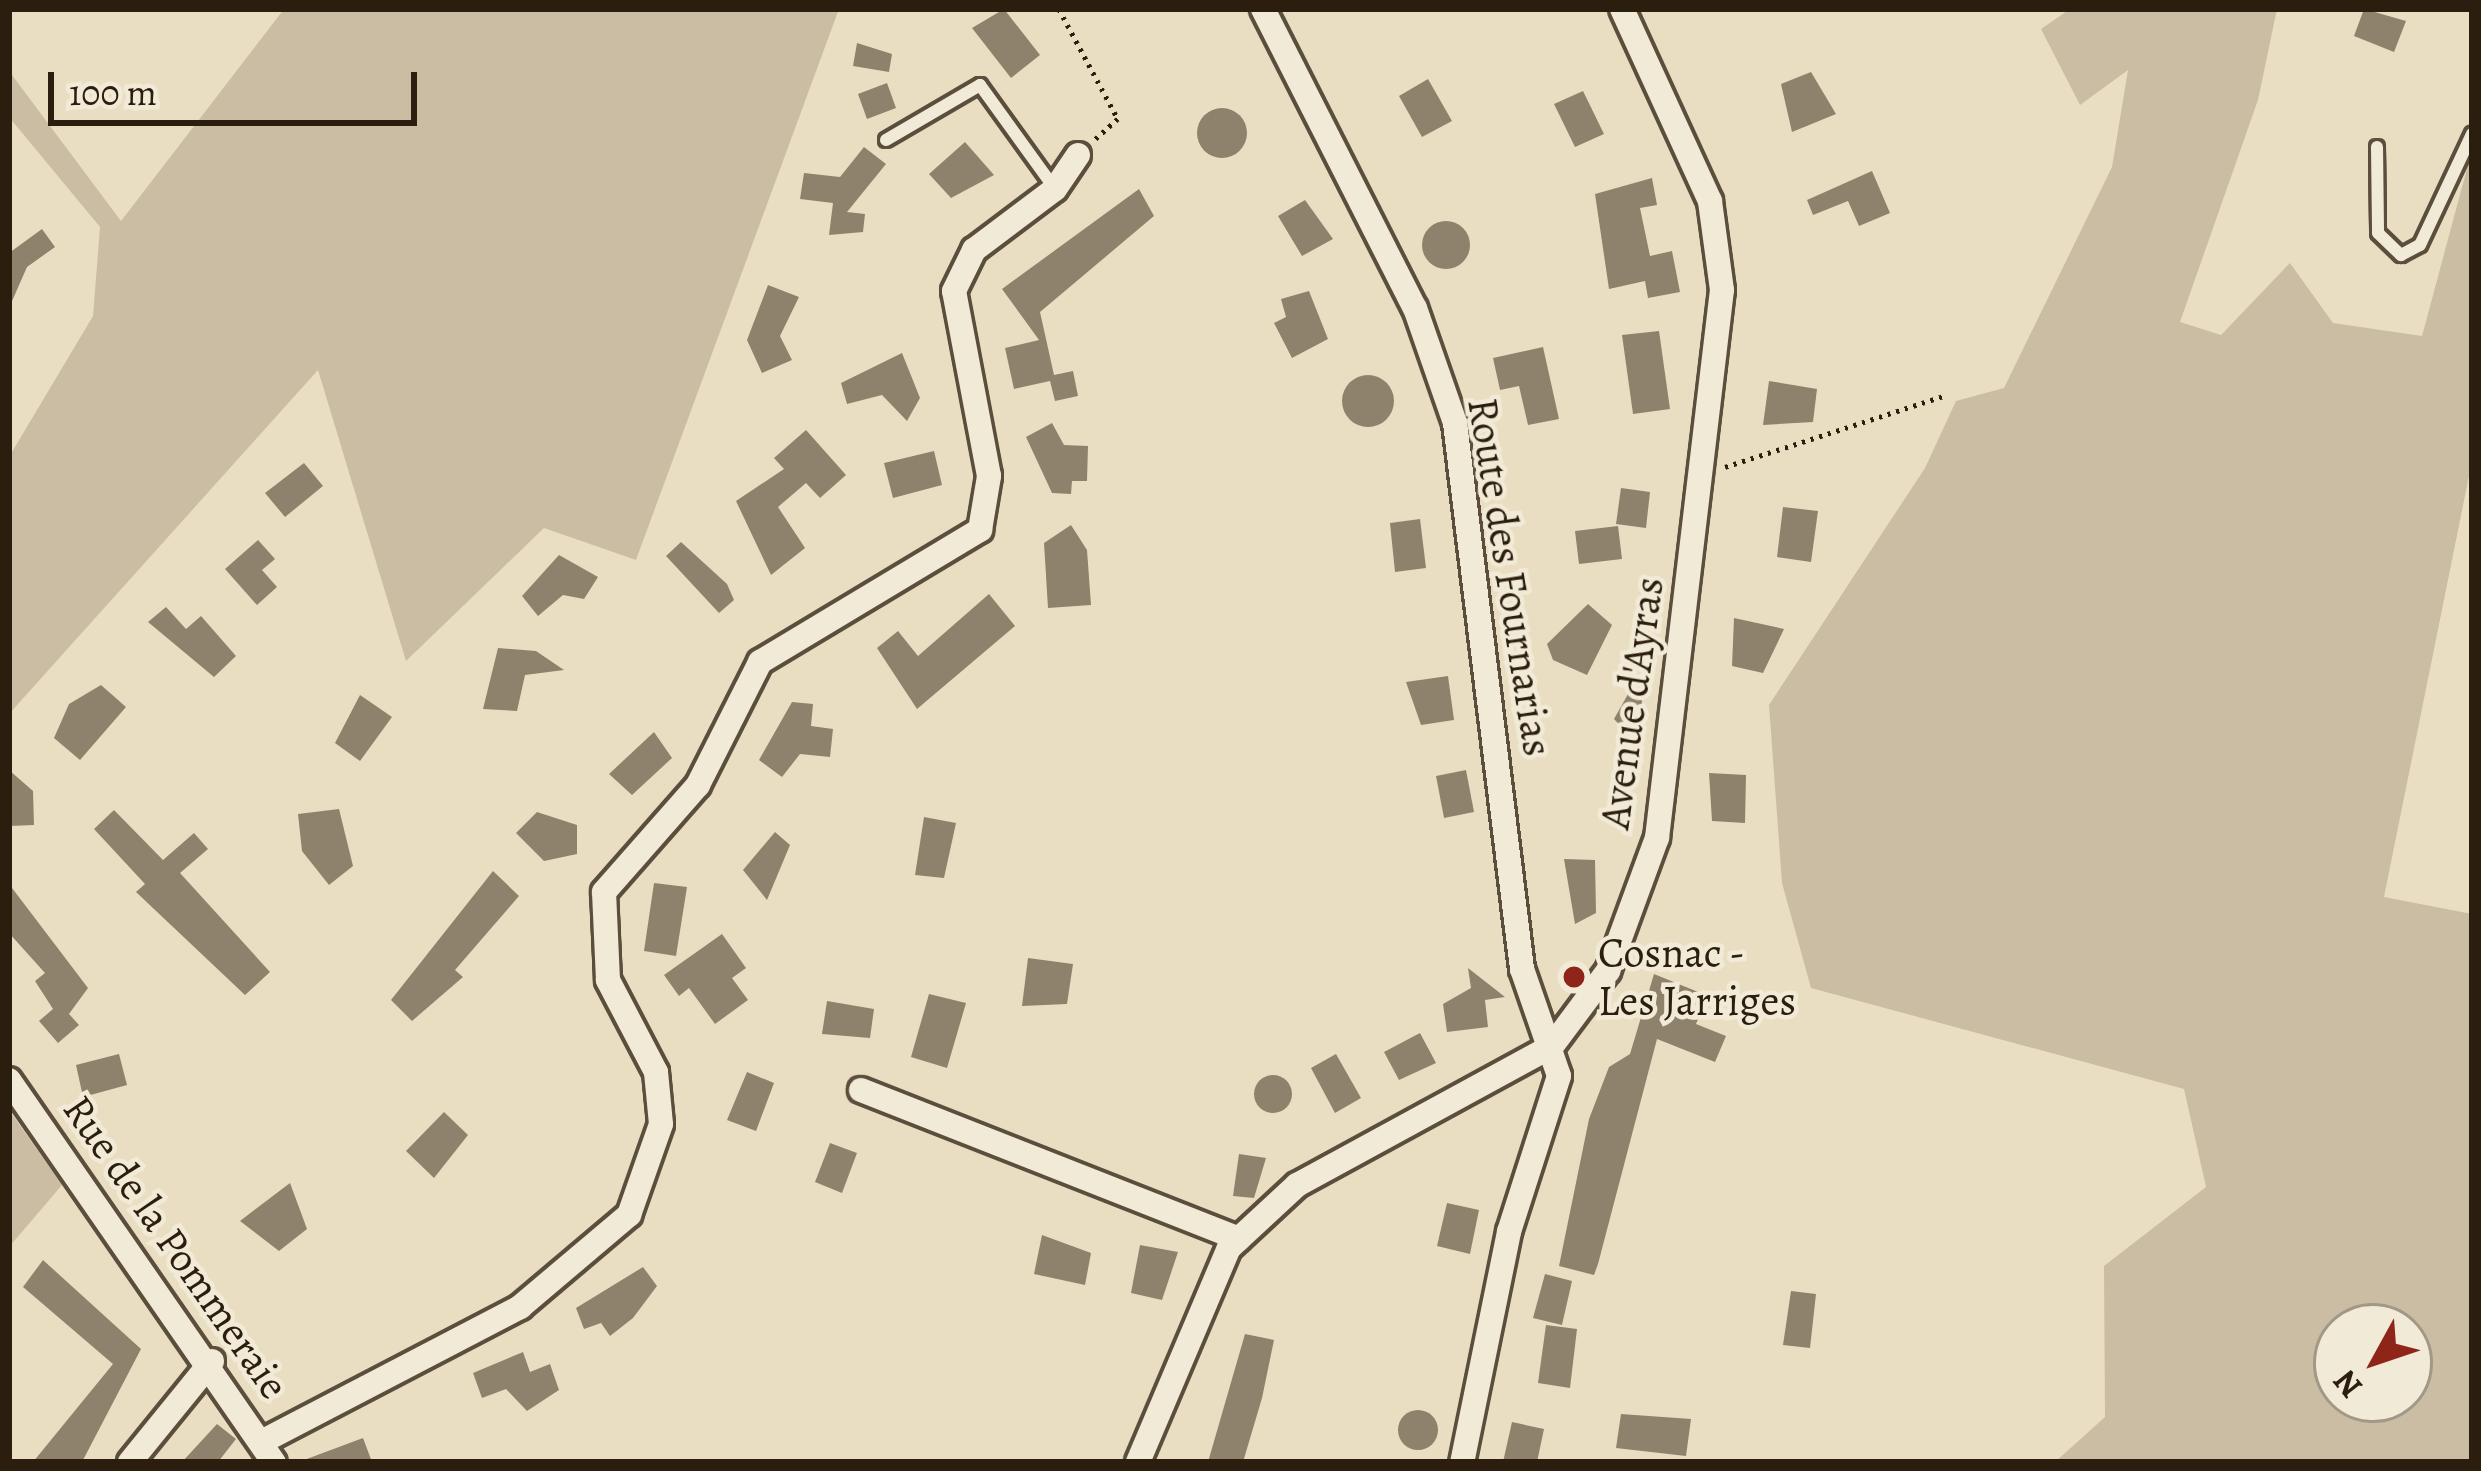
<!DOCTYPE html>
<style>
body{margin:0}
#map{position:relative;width:2481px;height:1471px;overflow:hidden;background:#eadec2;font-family:Alegreya,serif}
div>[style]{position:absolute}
.green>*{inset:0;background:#cabda4}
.building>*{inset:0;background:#8f826c}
.round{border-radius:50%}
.path>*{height:4.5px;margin-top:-2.25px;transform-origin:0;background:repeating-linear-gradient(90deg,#2c1e0f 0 3px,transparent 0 9px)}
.roads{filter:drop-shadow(3px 0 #5c4e3c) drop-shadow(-3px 0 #5c4e3c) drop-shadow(0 3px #5c4e3c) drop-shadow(0 -3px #5c4e3c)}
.lane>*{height:12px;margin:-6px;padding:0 6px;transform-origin:6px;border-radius:6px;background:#f1ead7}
.street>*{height:24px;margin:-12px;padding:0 12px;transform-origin:12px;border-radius:12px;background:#f1ead7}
.dots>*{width:33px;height:33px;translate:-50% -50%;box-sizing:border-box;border:6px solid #f1ead7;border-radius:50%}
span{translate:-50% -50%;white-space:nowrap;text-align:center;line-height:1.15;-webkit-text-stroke:9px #f1ead7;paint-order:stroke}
.street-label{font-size:42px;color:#2c1e0f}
.poi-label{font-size:42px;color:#2c1e0f}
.left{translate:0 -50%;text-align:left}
.frame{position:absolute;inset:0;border:12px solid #2c1e0f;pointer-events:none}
.north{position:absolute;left:2313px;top:1303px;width:120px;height:120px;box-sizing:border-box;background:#f1ead7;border:3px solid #a29887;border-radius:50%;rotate:230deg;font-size:33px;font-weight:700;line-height:48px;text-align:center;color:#2c1e0f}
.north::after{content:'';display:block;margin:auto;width:42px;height:54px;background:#8f2418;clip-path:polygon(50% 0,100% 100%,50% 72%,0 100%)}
.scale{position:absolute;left:48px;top:72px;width:369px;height:54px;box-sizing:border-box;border:6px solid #2c1e0f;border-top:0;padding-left:15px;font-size:36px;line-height:42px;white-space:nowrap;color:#2c1e0f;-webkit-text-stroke:9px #f1ead7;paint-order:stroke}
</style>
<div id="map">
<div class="green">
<div style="clip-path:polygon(284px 9px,839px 9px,636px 560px,544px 528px,406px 661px,318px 370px,9px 714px,9px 457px,93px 316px,100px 227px,9px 117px,9px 71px,121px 221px)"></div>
<div style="clip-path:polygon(evenodd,2070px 9px,2277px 9px,2258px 100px,2180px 322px,2221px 335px,2290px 263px,2333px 323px,2422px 336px,2472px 150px,2472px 461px,2384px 897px,2472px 914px,2472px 1462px,2055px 1462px,2105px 1417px,2104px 1266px,2206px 1187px,2184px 1089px,1811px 988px,1782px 883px,1769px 705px,1925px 468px,1956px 401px,2004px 388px,2112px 167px,2128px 70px,2080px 105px,2041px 29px,2070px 9px,2337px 1327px,2409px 1327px,2409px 1399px,2337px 1399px,2337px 1327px)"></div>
<div style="clip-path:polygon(9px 1110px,62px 1185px,9px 1247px)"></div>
</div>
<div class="building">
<div style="clip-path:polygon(1004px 9px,1040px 55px,1011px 78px,972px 28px)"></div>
<div style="clip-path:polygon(2364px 9px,2406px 21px,2394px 52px,2354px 36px)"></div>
<div style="clip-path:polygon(857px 43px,892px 54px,889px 72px,853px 66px)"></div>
<div style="clip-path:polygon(1811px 72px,1836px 114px,1792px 132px,1781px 84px)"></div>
<div style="clip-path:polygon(1428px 79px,1452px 121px,1422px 137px,1399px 96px)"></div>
<div style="clip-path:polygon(887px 83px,896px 108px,867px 119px,858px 94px)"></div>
<div style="clip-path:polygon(1583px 91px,1604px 134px,1575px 147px,1554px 104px)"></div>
<div class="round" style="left:1197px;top:108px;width:50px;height:50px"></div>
<div style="clip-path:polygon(965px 142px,994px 175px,951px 198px,929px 174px)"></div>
<div style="clip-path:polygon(864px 147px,886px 164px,847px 212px,865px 214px,863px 232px,829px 235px,833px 203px,800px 199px,804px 173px,840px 177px)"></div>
<div style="clip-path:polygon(1872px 171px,1890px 213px,1859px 226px,1848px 201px,1813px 215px,1807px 200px)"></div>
<div style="clip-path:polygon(1652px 178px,1657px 205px,1640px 208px,1650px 256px,1672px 251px,1680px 292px,1648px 298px,1645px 281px,1609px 289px,1595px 194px)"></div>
<div style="clip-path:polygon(1139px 189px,1154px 216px,1040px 312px,1054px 375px,1073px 371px,1078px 396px,1055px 401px,1050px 381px,1014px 389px,1005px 348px,1039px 340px,1002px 289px)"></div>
<div style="clip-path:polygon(1305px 200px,1333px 239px,1302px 256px,1278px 216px)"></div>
<div class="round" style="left:1422px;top:221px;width:48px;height:48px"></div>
<div style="clip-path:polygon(42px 229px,55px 247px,27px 267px,9px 308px,9px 253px)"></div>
<div style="clip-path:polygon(768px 285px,799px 297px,780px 336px,792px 360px,762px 373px,747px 340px)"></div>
<div style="clip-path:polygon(1309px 291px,1328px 339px,1292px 358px,1274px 323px,1286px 317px,1281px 299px)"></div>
<div style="clip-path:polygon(1659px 331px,1670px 409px,1633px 414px,1622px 335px)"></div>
<div style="clip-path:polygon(1543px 347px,1559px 419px,1528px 425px,1519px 386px,1500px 390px,1493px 358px)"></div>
<div style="clip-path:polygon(902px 353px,920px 398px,907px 421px,882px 395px,847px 404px,841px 383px)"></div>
<div class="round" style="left:1342px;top:375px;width:52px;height:52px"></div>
<div style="clip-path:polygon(1769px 381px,1817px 389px,1813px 422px,1763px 425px)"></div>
<div style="clip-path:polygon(1052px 423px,1064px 445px,1088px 446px,1087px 481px,1072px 481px,1071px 494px,1052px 493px,1026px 437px)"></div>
<div style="clip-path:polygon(806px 430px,846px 475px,820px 498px,806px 483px,778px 507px,805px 548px,771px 575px,736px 501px,784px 469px,774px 458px)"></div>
<div style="clip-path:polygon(934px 451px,942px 485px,893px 498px,884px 463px)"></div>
<div style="clip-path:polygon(304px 463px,323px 486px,285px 517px,265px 493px)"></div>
<div style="clip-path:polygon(1621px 488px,1650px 492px,1646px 528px,1616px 524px)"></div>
<div style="clip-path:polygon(1783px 507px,1818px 511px,1811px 562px,1777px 557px)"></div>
<div style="clip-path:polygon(1420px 519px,1426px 568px,1395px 572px,1390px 523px)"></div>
<div style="clip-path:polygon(1071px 525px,1087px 550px,1091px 605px,1048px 608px,1044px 543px)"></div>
<div style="clip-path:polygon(1618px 526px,1622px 559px,1579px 564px,1575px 531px)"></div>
<div style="clip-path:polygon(258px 540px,275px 559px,262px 570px,277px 587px,257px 605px,225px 569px)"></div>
<div style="clip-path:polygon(681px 542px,727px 584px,734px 600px,719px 613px,666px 556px)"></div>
<div style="clip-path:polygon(559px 555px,598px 577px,584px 599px,563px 595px,538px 616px,522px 596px)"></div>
<div style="clip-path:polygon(989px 594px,1015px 626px,917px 709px,877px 648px,898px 631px,918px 656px)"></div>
<div style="clip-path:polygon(1588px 604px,1612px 625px,1587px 675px,1553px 660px,1547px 644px)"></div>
<div style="clip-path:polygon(166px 607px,186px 629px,201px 616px,236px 656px,214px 677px,148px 622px)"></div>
<div style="clip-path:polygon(1734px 618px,1784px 629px,1763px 673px,1732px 666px)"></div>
<div style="clip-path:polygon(498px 648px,536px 651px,564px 670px,525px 675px,517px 711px,483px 709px)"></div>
<div style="clip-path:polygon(1448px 676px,1454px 720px,1421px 725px,1406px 682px)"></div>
<div style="clip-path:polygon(101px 685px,126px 707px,80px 760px,54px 738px,69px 704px)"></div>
<div style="clip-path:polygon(1632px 687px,1642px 700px,1638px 744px,1614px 719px)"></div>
<div style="clip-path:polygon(360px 695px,392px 717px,360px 761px,335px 743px)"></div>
<div style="clip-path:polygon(792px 702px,813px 704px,811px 726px,833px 729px,830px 757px,800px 754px,782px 777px,759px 760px)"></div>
<div style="clip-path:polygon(654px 732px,672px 758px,632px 795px,609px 774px)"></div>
<div style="clip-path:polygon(9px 770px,33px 791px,34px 825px,9px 826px)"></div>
<div style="clip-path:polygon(1466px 770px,1474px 812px,1444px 818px,1436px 776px)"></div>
<div style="clip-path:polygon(1709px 773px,1746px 775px,1745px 823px,1712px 821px)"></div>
<div style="clip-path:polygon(339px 809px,353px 866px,329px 885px,302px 851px,298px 814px)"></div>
<div style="clip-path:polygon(114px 810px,163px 860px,194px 833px,208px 849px,180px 873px,270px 972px,245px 995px,136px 892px,145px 884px,94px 829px)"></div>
<div style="clip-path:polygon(537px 812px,577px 825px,577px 854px,544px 861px,516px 833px)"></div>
<div style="clip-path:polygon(924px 817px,956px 823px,944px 878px,915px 875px)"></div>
<div style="clip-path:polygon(775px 832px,790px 845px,767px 900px,743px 870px)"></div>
<div style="clip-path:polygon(1564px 859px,1595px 860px,1596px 913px,1575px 924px)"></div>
<div style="clip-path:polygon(493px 871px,519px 896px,455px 970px,463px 977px,412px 1021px,391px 1000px)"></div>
<div style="clip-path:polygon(654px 883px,687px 887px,676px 956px,644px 951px)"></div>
<div style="clip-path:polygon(9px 884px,88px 988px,69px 1014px,79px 1025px,58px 1043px,39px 1021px,53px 1009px,35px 981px,45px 973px,9px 933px)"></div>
<div style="clip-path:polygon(722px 934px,746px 968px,732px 978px,748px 1000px,715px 1024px,689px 988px,679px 996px,664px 975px)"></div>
<div style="clip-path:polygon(1028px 958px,1073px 964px,1067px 1004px,1022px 1006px)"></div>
<div style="clip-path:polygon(1468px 968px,1505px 997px,1485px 1000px,1488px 1027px,1447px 1032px,1443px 1004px,1471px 988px)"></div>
<div style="clip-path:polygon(1654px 974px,1708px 996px,1696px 1024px,1726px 1036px,1715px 1062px,1657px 1039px,1598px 1264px,1594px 1275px,1559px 1266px,1589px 1119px,1609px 1067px,1630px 1054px)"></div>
<div style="clip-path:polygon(929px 994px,966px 1003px,947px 1068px,911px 1057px)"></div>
<div style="clip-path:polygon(827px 1001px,874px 1009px,870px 1038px,822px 1034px)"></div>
<div style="clip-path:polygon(1420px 1033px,1436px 1063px,1399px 1080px,1384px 1052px)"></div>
<div style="clip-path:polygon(119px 1054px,127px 1085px,83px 1097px,76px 1065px)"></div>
<div style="clip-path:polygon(1336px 1054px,1361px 1098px,1335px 1113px,1311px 1068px)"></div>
<div style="clip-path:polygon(747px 1072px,774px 1083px,756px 1131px,727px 1120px)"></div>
<div class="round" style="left:1254px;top:1075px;width:38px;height:38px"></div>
<div style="clip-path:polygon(444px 1112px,468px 1135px,434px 1178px,406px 1151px)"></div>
<div style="clip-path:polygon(830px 1143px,857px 1153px,842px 1193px,815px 1182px)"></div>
<div style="clip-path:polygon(1239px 1154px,1266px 1158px,1254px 1198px,1233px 1196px)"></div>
<div style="clip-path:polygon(290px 1183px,307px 1229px,279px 1251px,240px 1221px)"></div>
<div style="clip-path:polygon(1447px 1203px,1479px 1210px,1470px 1254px,1437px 1246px)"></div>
<div style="clip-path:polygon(1042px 1235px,1091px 1253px,1085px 1285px,1034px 1274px)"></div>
<div style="clip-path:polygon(1140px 1245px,1178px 1252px,1162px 1300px,1131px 1293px)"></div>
<div style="clip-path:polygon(43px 1260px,141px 1349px,82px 1462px,33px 1462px,113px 1364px,23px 1287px)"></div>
<div style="clip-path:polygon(643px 1267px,657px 1286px,633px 1318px,610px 1336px,601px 1323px,584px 1329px,576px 1308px)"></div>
<div style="clip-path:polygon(1545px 1274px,1572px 1281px,1562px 1325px,1533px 1318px)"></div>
<div style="clip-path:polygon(1791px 1291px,1816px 1294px,1810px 1348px,1783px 1345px)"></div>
<div style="clip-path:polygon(1546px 1325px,1577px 1329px,1570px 1388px,1538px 1383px)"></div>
<div style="clip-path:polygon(1245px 1334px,1274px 1340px,1262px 1398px,1243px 1462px,1208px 1462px)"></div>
<div style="clip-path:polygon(523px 1352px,530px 1372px,550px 1364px,559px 1390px,527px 1411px,506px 1389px,482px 1398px,473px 1373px)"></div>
<div class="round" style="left:1398px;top:1410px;width:40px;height:40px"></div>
<div style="clip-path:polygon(1621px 1414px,1691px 1419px,1686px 1456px,1616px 1448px)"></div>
<div style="clip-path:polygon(1512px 1422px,1544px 1429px,1537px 1462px,1503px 1462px)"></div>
<div style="clip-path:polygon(217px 1424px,236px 1439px,218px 1462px,182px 1462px)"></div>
<div style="clip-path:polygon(363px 1438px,372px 1462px,305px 1462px,304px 1460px)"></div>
</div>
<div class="path">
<div style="left:1059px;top:9px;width:125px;rotate:61.8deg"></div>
<div style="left:1118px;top:119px;width:31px;rotate:138deg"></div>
<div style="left:1725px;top:467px;width:230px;rotate:-18deg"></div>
</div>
<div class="roads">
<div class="lane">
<div style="left:886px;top:140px;width:109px;rotate:-30.3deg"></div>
<div style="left:980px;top:85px;width:128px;rotate:54.2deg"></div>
<div style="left:2377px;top:147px;width:86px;rotate:89.3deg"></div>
<div style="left:2378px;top:233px;width:32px;rotate:44deg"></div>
<div style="left:2401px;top:255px;width:21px;rotate:-28deg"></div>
<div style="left:2420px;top:245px;width:123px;rotate:-64.9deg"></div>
</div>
<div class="street">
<div style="left:1263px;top:9px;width:335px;rotate:63.1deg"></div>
<div style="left:1415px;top:308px;width:122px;rotate:70.8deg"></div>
<div style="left:1455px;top:423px;width:550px;rotate:83deg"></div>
<div style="left:1522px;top:969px;width:113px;rotate:70.9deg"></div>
<div style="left:1559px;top:1076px;width:164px;rotate:107.8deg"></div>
<div style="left:1509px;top:1232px;width:235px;rotate:101.5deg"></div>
<div style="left:9px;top:1080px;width:465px;rotate:55.3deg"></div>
<div style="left:861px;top:1090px;width:406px;rotate:21.5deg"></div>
<div style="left:265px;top:1440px;width:288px;rotate:-27.5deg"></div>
<div style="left:520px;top:1307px;width:143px;rotate:-40.2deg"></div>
<div style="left:629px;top:1215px;width:96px;rotate:-70.6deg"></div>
<div style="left:661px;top:1124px;width:52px;rotate:-95.5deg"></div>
<div style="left:656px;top:1072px;width:104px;rotate:-117.6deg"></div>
<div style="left:608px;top:980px;width:88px;rotate:-92.6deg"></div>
<div style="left:604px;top:892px;width:142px;rotate:-48.7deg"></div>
<div style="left:698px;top:785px;width:138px;rotate:-63.2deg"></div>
<div style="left:760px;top:662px;width:257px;rotate:-31deg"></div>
<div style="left:980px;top:530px;width:55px;rotate:-80.5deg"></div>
<div style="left:989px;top:476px;width:188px;rotate:-100.7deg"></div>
<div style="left:954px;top:291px;width:46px;rotate:-64deg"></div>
<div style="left:974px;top:250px;width:101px;rotate:-37deg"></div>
<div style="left:1055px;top:189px;width:41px;rotate:-55.9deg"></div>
<div style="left:130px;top:1462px;width:130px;rotate:-50.9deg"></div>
<div style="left:1138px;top:1462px;width:233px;rotate:-67deg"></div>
<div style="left:1229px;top:1248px;width:93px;rotate:-42.8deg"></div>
<div style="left:1297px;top:1185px;width:290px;rotate:-28.6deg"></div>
<div style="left:1552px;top:1046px;width:94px;rotate:-53.3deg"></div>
<div style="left:1608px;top:971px;width:142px;rotate:-69.8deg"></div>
<div style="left:1657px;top:838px;width:552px;rotate:-83.24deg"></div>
<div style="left:1722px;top:290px;width:90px;rotate:-97.7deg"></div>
<div style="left:1710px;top:201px;width:211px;rotate:-114.6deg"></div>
</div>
</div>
<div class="dots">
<div style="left:1574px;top:977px;background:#8f2418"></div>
</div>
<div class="street-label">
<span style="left:1510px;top:577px;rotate:81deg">Route des Fournarias</span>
<span style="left:1632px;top:703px;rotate:-82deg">Avenue d'Ayras</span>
<span style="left:176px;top:1247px;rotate:55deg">Rue de la Pommeraie</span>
</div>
<div class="poi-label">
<span class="left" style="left:1598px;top:977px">Cosnac -<br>Les Jarriges</span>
</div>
<div class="frame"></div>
<div class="north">N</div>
<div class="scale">100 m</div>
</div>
